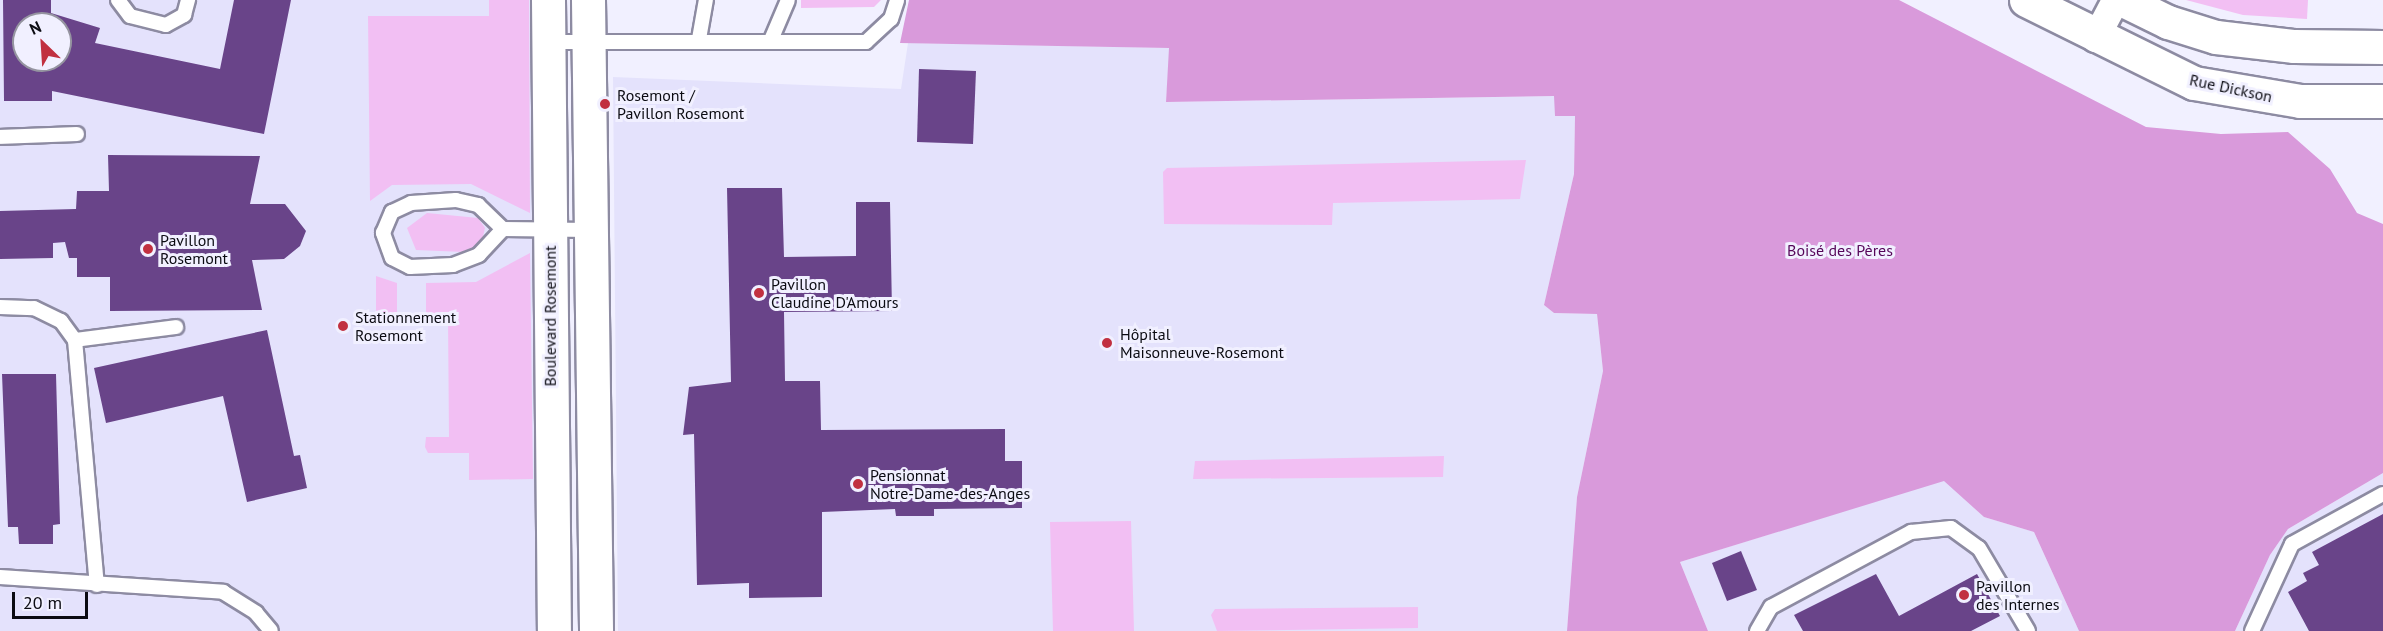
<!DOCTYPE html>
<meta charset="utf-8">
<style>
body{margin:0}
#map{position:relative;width:2383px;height:631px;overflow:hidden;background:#f1f0ff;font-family:"PT Sans",sans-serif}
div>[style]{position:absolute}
.built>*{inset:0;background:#e4e2fc}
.green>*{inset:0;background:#f2bff3}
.forest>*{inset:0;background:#d99adb}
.building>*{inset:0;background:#694489}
.roads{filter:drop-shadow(2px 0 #8d8ba2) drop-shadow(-2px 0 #8d8ba2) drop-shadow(0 2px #8d8ba2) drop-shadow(0 -2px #8d8ba2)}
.lane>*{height:14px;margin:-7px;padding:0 7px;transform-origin:7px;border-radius:7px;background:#fff}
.street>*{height:27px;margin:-13.5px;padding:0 13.5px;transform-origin:13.5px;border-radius:13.5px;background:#fff}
.secondary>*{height:33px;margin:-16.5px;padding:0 16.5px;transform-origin:16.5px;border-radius:16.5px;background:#fff}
.dots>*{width:16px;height:16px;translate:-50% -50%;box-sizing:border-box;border:3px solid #f1f0ff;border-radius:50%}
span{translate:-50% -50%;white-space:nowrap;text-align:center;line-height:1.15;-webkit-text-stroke:6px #f1f0ff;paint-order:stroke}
.street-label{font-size:16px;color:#0b0b12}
.poi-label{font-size:16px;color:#0b0b12}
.left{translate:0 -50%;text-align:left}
.park-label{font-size:16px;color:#56065a}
.north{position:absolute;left:12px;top:12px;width:60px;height:60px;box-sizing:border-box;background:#f1f0ff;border:2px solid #9594a0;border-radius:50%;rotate:335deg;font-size:16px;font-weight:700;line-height:24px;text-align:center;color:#0b0b12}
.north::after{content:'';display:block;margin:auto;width:21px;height:27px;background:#c13040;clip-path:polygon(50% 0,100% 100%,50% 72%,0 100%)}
.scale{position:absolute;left:12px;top:592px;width:76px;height:27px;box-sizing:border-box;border:3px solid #0b0b12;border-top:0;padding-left:8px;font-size:18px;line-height:21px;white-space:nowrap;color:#0b0b12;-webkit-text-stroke:4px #f1f0ff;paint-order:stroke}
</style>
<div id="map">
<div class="built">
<div style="clip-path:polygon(evenodd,0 0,537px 0,553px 631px,0 631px,0 0,24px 24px,60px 24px,60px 60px,24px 60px,24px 24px)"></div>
<div style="clip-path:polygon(908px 43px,1170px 48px,1166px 102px,1554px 96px,1575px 116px,1574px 174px,1544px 305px,1554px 313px,1597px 314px,1603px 371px,1577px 497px,1567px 631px,618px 631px,613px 77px,901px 89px)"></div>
<div style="clip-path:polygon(2383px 473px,2383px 631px,2235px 631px,2270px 555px,2288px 529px)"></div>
<div style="clip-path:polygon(1944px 480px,1984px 517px,2034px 532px,2079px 631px,1708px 631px,1680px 562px)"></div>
</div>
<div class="green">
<div style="clip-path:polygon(489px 0,529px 0,530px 213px,471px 184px,392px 185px,370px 201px,368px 16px,489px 16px)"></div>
<div style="clip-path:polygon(801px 0,881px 0,874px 7px,801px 8px)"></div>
<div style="clip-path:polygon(2186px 0,2308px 0,2307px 19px,2243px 15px)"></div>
<div style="clip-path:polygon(1526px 160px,1520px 199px,1333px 203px,1332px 225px,1164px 224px,1163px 172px,1167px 168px)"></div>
<div style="clip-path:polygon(427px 213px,478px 218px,485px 228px,481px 245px,464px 252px,416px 250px,407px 228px)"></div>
<div style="clip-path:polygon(530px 253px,533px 479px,469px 480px,469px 453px,428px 453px,425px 447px,426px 437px,449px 437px,448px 317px,426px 317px,426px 283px,476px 282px)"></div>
<div style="clip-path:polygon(376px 276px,397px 283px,397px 317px,376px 317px)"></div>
<div style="clip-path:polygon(1444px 456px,1443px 477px,1193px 479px,1195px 461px)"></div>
<div style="clip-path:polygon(1131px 521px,1134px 631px,1053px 631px,1050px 522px)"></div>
<div style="clip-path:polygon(1418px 607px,1418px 628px,1217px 631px,1211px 615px,1215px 609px)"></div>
</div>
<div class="forest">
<div style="clip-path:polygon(909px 0,1899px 0,2146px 127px,2221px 134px,2288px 132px,2330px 169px,2357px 213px,2383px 224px,2383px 473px,2288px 529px,2270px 555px,2235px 631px,2079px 631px,2034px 532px,1984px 517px,1944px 481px,1680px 562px,1708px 631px,1567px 631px,1577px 497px,1603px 371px,1597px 314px,1554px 313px,1544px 305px,1574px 174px,1575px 116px,1555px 116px,1554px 96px,1166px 102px,1169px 48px,900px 43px)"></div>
</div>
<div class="building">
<div style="clip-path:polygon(evenodd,3px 0,51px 0,51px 13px,100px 28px,95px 43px,220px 69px,234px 0,291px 0,264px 134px,52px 91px,52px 101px,4px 101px,3px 0,24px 24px,60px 24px,60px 60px,24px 60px,24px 24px)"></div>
<div style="clip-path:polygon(919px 69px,976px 71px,973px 144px,917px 142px)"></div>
<div style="clip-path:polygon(108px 155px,260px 156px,250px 204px,285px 204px,306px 231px,300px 246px,284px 259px,252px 260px,262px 310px,110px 311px,110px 277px,77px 277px,77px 258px,69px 258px,65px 242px,53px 243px,53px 258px,0 259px,0 211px,76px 209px,77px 191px,109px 191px)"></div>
<div style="clip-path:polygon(727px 188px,782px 188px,784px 257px,856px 256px,856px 202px,890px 202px,892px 311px,784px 312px,785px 381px,820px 381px,821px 430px,1005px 429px,1005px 461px,1022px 461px,1022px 508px,934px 509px,934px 516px,896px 516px,895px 509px,822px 512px,822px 597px,749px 598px,749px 583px,697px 585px,694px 434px,683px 435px,689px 387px,731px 382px)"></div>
<div style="clip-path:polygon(267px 330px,294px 456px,300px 455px,307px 488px,247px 502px,223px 396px,106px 423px,94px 368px)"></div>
<div style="clip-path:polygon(2px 374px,56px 374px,60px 524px,53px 525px,53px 544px,19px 544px,18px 527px,8px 527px)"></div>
<div style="clip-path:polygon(2383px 514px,2383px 631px,2309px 631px,2288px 592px,2307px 581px,2303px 573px,2319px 565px,2312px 552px)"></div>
<div style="clip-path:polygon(1741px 551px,1757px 590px,1727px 601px,1712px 563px)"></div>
<div style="clip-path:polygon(1876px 574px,1899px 616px,1977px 574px,2000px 616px,1971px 631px,1803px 631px,1794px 615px)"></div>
</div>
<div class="roads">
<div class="lane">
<div style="left:118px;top:0;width:20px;rotate:53deg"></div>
<div style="left:130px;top:16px;width:37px;rotate:14deg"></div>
<div style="left:166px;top:25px;width:21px;rotate:-29deg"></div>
<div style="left:184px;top:15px;width:16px;rotate:-75deg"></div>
<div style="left:699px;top:39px;width:40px;rotate:-80deg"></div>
<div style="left:771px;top:40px;width:43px;rotate:-67deg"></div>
<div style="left:548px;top:42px;width:318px"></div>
<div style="left:866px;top:42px;width:34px;rotate:-43deg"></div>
<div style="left:891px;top:19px;width:20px;rotate:-72deg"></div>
<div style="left:0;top:137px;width:77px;rotate:-2.2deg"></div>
<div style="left:503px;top:229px;width:35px;rotate:133deg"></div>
<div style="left:479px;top:255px;width:28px;rotate:159deg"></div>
<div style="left:453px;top:265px;width:43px;rotate:177.3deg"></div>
<div style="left:410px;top:267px;width:20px;rotate:-153deg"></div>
<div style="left:392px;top:258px;width:27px;rotate:-110deg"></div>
<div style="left:383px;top:233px;width:23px;rotate:-67deg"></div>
<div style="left:392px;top:212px;width:21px;rotate:-25deg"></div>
<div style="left:411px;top:203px;width:45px;rotate:-3.8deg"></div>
<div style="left:456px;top:200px;width:23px;rotate:13deg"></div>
<div style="left:478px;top:205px;width:35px;rotate:44deg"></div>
<div style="left:503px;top:229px;width:88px;rotate:0.7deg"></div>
<div style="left:0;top:307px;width:34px;rotate:2deg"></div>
<div style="left:34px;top:308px;width:30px;rotate:26deg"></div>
<div style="left:61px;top:321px;width:24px;rotate:54deg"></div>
<div style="left:75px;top:340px;width:246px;rotate:84.9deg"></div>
<div style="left:75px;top:340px;width:102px;rotate:-7.3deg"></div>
<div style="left:0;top:577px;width:224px;rotate:3.8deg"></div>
<div style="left:223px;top:592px;width:39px;rotate:32deg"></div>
<div style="left:256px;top:613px;width:23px;rotate:50deg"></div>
<div style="left:1757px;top:631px;width:28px;rotate:-60deg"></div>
<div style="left:1771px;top:607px;width:159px;rotate:-28.2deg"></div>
<div style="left:1911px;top:532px;width:40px;rotate:-5.7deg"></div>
<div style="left:1951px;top:528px;width:34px;rotate:36deg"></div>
<div style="left:1979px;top:548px;width:96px;rotate:59.4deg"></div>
<div style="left:2252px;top:631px;width:96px;rotate:-65.3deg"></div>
<div style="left:2292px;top:544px;width:104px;rotate:-28.8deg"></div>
</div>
<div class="street">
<div style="left:2095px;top:38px;width:43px;rotate:-62.2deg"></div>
</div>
<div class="secondary">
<div style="left:548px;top:0;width:631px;rotate:89.46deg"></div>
<div style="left:588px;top:0;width:631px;rotate:89.27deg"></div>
<div style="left:2026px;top:0;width:187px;rotate:26.3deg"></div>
<div style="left:2194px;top:83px;width:108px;rotate:9.6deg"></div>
<div style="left:2300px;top:101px;width:83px"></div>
<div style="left:2123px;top:0;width:50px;rotate:26.1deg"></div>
<div style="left:2168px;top:22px;width:50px;rotate:17.4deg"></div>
<div style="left:2216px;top:37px;width:79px;rotate:6.6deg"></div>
<div style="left:2294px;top:46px;width:89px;rotate:0.6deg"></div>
</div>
</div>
<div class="dots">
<div style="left:605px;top:104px;background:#c13040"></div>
<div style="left:148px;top:249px;background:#c13040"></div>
<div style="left:759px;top:293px;background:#c13040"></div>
<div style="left:343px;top:326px;background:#c13040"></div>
<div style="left:1107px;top:343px;background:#c13040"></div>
<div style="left:858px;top:484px;background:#c13040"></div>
<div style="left:1964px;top:595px;background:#c13040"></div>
</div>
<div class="street-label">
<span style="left:2231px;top:88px;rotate:12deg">Rue Dickson</span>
<span style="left:550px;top:316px;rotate:-90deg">Boulevard Rosemont</span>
</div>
<div class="poi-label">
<span class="left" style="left:617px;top:104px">Rosemont /<br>Pavillon Rosemont</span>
<span class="left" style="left:160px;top:249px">Pavillon<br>Rosemont</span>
<span class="left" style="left:771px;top:293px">Pavillon<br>Claudine D'Amours</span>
<span class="left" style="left:355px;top:326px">Stationnement<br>Rosemont</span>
<span class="left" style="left:1120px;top:343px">Hôpital<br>Maisonneuve-Rosemont</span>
<span class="left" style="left:870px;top:484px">Pensionnat<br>Notre-Dame-des-Anges</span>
<span class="left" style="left:1976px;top:595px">Pavillon<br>des Internes</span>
</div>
<div class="park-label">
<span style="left:1840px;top:250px">Boisé des Pères</span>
</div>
<div class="north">N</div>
<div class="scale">20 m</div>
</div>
